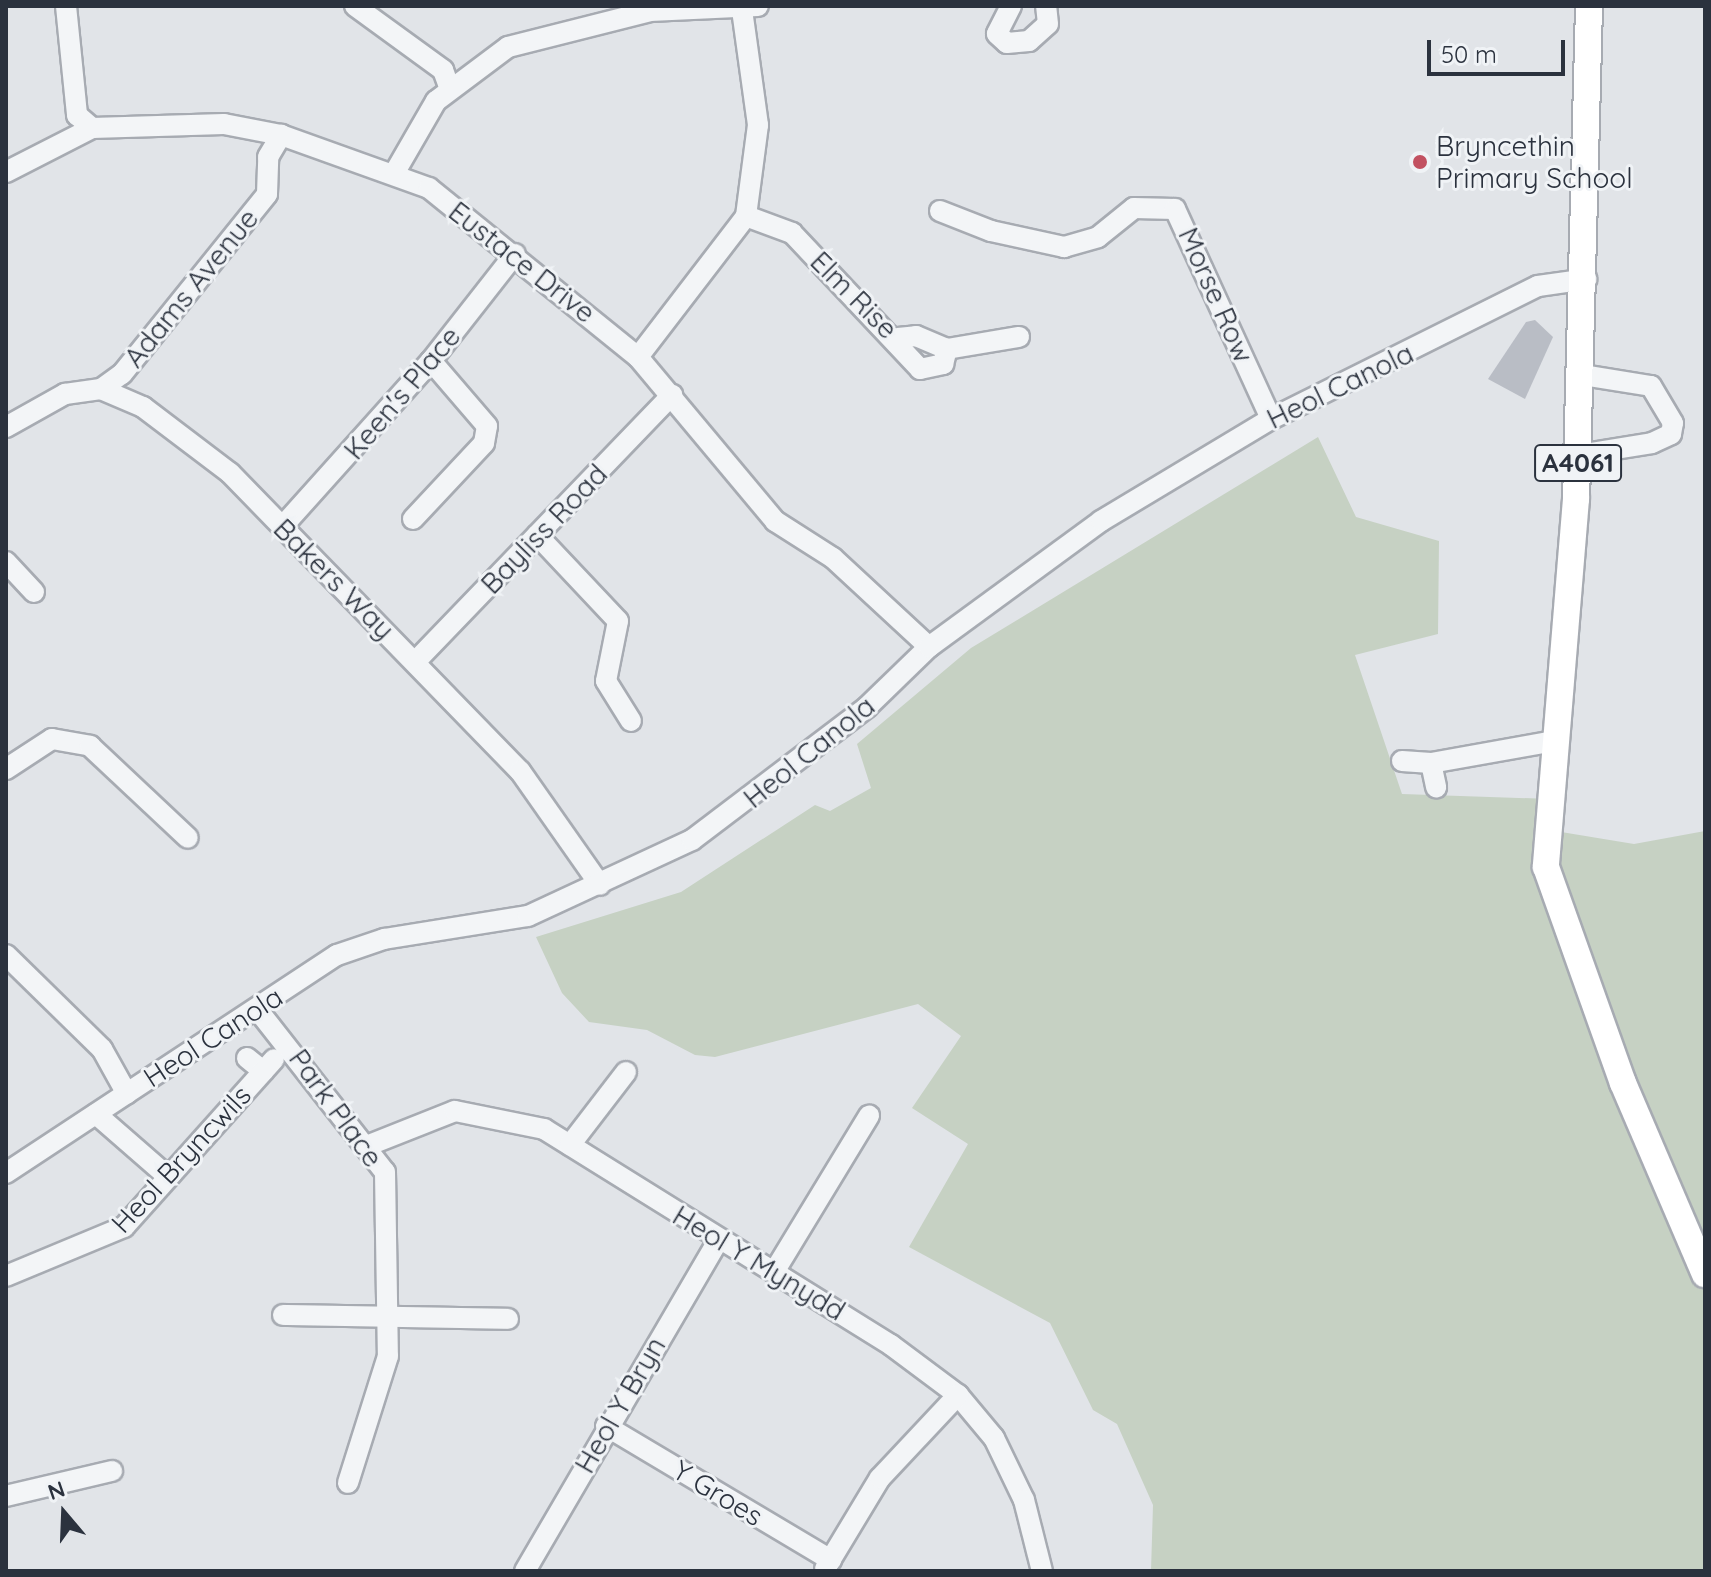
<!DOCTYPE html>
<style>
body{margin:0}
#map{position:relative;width:1711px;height:1577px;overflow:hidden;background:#e1e4e8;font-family:Quicksand,sans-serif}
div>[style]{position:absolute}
.green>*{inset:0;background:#c6d1c3}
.building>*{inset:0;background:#b9bdc5}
.roads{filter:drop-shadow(2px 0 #a7abb2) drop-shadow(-2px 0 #a7abb2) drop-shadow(0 2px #a7abb2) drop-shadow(0 -2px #a7abb2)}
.minor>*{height:20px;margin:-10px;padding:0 10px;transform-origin:10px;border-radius:10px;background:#f3f5f7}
.major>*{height:26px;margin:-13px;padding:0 13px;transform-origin:13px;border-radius:13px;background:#fff}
.dots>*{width:22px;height:22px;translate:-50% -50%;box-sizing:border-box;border:4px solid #f0f3f6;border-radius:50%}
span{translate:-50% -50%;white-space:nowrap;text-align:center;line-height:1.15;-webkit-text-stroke:6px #f0f3f6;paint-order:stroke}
.shield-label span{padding:2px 6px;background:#f0f3f6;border:2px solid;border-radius:6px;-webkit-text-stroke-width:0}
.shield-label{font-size:26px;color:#2b323e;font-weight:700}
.poi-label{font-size:28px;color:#2b323e}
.left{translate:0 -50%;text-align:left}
.street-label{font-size:28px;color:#2b323e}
.frame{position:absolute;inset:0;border:8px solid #2b323e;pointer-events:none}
.north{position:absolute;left:24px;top:1473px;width:80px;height:80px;-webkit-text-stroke:6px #f0f3f6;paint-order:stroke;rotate:341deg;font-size:22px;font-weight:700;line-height:32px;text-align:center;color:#2b323e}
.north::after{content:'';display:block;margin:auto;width:28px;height:36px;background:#2b323e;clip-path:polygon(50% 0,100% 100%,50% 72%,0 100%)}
.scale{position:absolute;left:1427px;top:40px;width:138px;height:36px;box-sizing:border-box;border:4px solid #2b323e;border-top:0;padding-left:10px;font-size:24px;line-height:28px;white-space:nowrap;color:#2b323e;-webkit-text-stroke:6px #f0f3f6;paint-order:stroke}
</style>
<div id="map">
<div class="green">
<div style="clip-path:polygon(1318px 437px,1356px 517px,1439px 541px,1438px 634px,1355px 655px,1402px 794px,1551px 799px,1549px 830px,1634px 844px,1705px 831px,1705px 1571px,1151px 1571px,1153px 1505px,1117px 1424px,1093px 1410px,1050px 1323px,909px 1247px,968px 1144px,912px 1108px,961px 1036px,918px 1004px,715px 1057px,695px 1055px,647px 1030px,589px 1022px,562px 993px,536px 937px,681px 892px,815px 805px,830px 811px,871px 788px,857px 744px,971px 648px)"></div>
</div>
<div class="building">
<div style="clip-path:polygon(1535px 320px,1553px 337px,1525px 399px,1488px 379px,1526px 322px)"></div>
</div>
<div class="roads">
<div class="minor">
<div style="left:66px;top:6px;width:110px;rotate:84.2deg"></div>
<div style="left:77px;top:115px;width:20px;rotate:41deg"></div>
<div style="left:355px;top:6px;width:109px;rotate:36deg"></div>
<div style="left:443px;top:70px;width:20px;rotate:70deg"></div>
<div style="left:1011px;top:6px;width:31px;rotate:117deg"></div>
<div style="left:997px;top:34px;width:13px;rotate:42deg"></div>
<div style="left:1007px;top:43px;width:22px;rotate:-5deg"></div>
<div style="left:1029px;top:41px;width:25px;rotate:-42deg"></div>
<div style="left:1048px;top:24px;width:18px;rotate:-96deg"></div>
<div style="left:6px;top:172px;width:97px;rotate:-27.1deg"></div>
<div style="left:92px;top:128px;width:132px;rotate:-1.7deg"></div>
<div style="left:224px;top:124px;width:58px;rotate:10.9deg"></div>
<div style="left:281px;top:135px;width:157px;rotate:19.7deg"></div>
<div style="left:429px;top:188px;width:269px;rotate:39deg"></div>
<div style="left:638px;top:357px;width:214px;rotate:50.1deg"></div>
<div style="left:775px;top:521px;width:69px;rotate:32.5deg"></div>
<div style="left:833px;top:558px;width:131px;rotate:42.8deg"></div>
<div style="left:395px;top:172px;width:82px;rotate:-60deg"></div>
<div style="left:436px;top:101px;width:90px;rotate:-36.9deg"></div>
<div style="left:508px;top:47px;width:146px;rotate:-14.2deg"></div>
<div style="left:650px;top:11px;width:108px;rotate:-2.7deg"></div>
<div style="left:940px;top:211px;width:55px;rotate:21.4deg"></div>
<div style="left:991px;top:231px;width:75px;rotate:12.4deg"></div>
<div style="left:1064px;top:247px;width:35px;rotate:-16deg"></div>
<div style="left:1098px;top:237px;width:46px;rotate:-38.9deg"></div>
<div style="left:1134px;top:208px;width:41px;rotate:1.4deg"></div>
<div style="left:1175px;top:209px;width:231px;rotate:65.4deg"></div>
<div style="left:746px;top:216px;width:49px;rotate:20.3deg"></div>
<div style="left:792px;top:233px;width:187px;rotate:46.7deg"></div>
<div style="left:920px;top:369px;width:24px;rotate:-12deg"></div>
<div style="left:943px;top:364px;width:16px;rotate:-75deg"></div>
<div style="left:898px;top:338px;width:18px;rotate:-6deg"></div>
<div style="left:916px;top:336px;width:34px;rotate:23deg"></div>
<div style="left:947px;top:349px;width:73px;rotate:-9.5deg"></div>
<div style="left:638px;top:357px;width:178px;rotate:-52.5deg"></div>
<div style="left:746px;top:216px;width:92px;rotate:-82.5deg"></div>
<div style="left:758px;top:125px;width:117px;rotate:-97.9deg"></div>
<div style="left:101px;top:389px;width:26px;rotate:-36deg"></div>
<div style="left:122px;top:374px;width:231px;rotate:-51.1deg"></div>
<div style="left:267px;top:194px;width:37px;rotate:-88deg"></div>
<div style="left:268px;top:157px;width:26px;rotate:-59deg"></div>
<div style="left:6px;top:427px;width:68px;rotate:-29.2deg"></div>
<div style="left:65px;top:394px;width:36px;rotate:-8deg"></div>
<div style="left:101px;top:389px;width:46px;rotate:23.2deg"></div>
<div style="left:143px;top:407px;width:109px;rotate:37.2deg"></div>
<div style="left:230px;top:473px;width:416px;rotate:45.8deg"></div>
<div style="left:520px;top:771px;width:139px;rotate:54.9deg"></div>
<div style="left:1578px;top:455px;width:75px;rotate:-9.2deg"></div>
<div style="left:1652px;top:443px;width:21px;rotate:-25deg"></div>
<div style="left:1671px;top:434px;width:11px;rotate:-80deg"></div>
<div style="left:1673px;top:423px;width:43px;rotate:-120.7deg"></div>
<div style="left:1651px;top:386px;width:70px;rotate:-170.9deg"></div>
<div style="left:413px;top:519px;width:104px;rotate:-46.9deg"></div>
<div style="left:484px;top:443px;width:17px;rotate:-80deg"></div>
<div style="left:487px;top:426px;width:86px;rotate:-130.7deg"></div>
<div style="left:282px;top:527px;width:223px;rotate:-48.1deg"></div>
<div style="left:431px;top:361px;width:136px;rotate:-51.9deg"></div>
<div style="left:537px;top:535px;width:118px;rotate:46.7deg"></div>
<div style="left:618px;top:621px;width:61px;rotate:101.3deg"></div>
<div style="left:606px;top:681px;width:47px;rotate:58deg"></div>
<div style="left:6px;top:562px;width:41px;rotate:47deg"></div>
<div style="left:415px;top:662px;width:371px;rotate:-46.1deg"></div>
<div style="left:1402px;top:761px;width:29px;rotate:4deg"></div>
<div style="left:1431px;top:763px;width:126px;rotate:-10.1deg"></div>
<div style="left:1431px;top:763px;width:25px;rotate:78deg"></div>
<div style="left:6px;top:769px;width:55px;rotate:-33.1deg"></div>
<div style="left:52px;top:739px;width:39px;rotate:10deg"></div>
<div style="left:90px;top:746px;width:134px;rotate:43.2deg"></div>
<div style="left:6px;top:955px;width:134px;rotate:44.4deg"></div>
<div style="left:102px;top:1049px;width:51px;rotate:60.9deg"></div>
<div style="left:257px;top:1009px;width:207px;rotate:51.9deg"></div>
<div style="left:385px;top:1172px;width:184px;rotate:89.1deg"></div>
<div style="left:388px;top:1356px;width:133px;rotate:107.5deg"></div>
<div style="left:247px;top:1058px;width:21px;rotate:39deg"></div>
<div style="left:96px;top:1114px;width:94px;rotate:41.1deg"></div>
<div style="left:369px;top:1145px;width:92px;rotate:-21.6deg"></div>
<div style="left:455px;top:1111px;width:91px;rotate:11.4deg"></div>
<div style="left:544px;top:1129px;width:409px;rotate:31.9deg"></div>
<div style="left:891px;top:1345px;width:84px;rotate:36.7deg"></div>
<div style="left:958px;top:1395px;width:56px;rotate:50.1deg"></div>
<div style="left:994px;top:1438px;width:69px;rotate:64.2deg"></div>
<div style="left:1024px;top:1500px;width:73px;rotate:75.8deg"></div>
<div style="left:570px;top:1145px;width:92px;rotate:-52.5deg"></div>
<div style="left:6px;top:1173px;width:396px;rotate:-33.4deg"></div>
<div style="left:337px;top:955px;width:50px;rotate:-18.8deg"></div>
<div style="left:384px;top:939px;width:146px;rotate:-9.1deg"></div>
<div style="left:528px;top:916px;width:181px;rotate:-24.9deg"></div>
<div style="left:692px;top:840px;width:220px;rotate:-37.2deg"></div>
<div style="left:867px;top:707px;width:86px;rotate:-44.1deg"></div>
<div style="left:929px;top:647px;width:213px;rotate:-36.2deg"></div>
<div style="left:1101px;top:521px;width:198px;rotate:-31deg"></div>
<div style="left:1271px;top:419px;width:298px;rotate:-26.5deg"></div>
<div style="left:1538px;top:286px;width:49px;rotate:-8.1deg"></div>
<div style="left:774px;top:1272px;width:183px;rotate:-58.7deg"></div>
<div style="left:6px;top:1276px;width:128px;rotate:-22.6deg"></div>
<div style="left:124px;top:1227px;width:225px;rotate:-48.2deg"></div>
<div style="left:283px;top:1315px;width:225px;rotate:1deg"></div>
<div style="left:606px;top:1426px;width:262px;rotate:30.8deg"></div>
<div style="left:6px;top:1496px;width:109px;rotate:-13.3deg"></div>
<div style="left:825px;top:1569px;width:106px;rotate:-58.9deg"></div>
<div style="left:880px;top:1478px;width:114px;rotate:-46.8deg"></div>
<div style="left:525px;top:1571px;width:382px;rotate:-59.7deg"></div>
</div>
<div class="major">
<div style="left:1589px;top:6px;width:493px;rotate:91.5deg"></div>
<div style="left:1576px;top:499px;width:369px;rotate:94.7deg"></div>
<div style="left:1546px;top:867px;width:229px;rotate:70.4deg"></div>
<div style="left:1623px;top:1083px;width:208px;rotate:66.8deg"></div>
</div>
</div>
<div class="dots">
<div style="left:1420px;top:162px;background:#c25161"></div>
</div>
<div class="shield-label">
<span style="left:1578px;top:463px">A4061</span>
</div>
<div class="poi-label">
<span class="left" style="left:1436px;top:162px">Bryncethin<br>Primary School</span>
</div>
<div class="street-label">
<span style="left:522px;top:262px;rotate:38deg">Eustace Drive</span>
<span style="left:191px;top:288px;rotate:-51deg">Adams Avenue</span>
<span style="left:854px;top:295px;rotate:45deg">Elm Rise</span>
<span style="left:1216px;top:295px;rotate:66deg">Morse Row</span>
<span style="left:1340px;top:386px;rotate:-26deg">Heol Canola</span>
<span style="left:402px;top:393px;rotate:-50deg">Keen's Place</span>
<span style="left:544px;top:529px;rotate:-46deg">Bayliss Road</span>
<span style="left:334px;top:579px;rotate:45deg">Bakers Way</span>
<span style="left:809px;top:752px;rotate:-39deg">Heol Canola</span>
<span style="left:213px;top:1037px;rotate:-33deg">Heol Canola</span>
<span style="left:336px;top:1108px;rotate:54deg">Park Place</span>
<span style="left:181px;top:1159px;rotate:-47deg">Heol Bryncwils</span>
<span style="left:759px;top:1263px;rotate:31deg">Heol Y Mynydd</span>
<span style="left:620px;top:1405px;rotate:-60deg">Heol Y Bryn</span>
<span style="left:718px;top:1493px;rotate:31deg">Y Groes</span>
</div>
<div class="frame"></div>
<div class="north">N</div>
<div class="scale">50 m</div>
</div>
